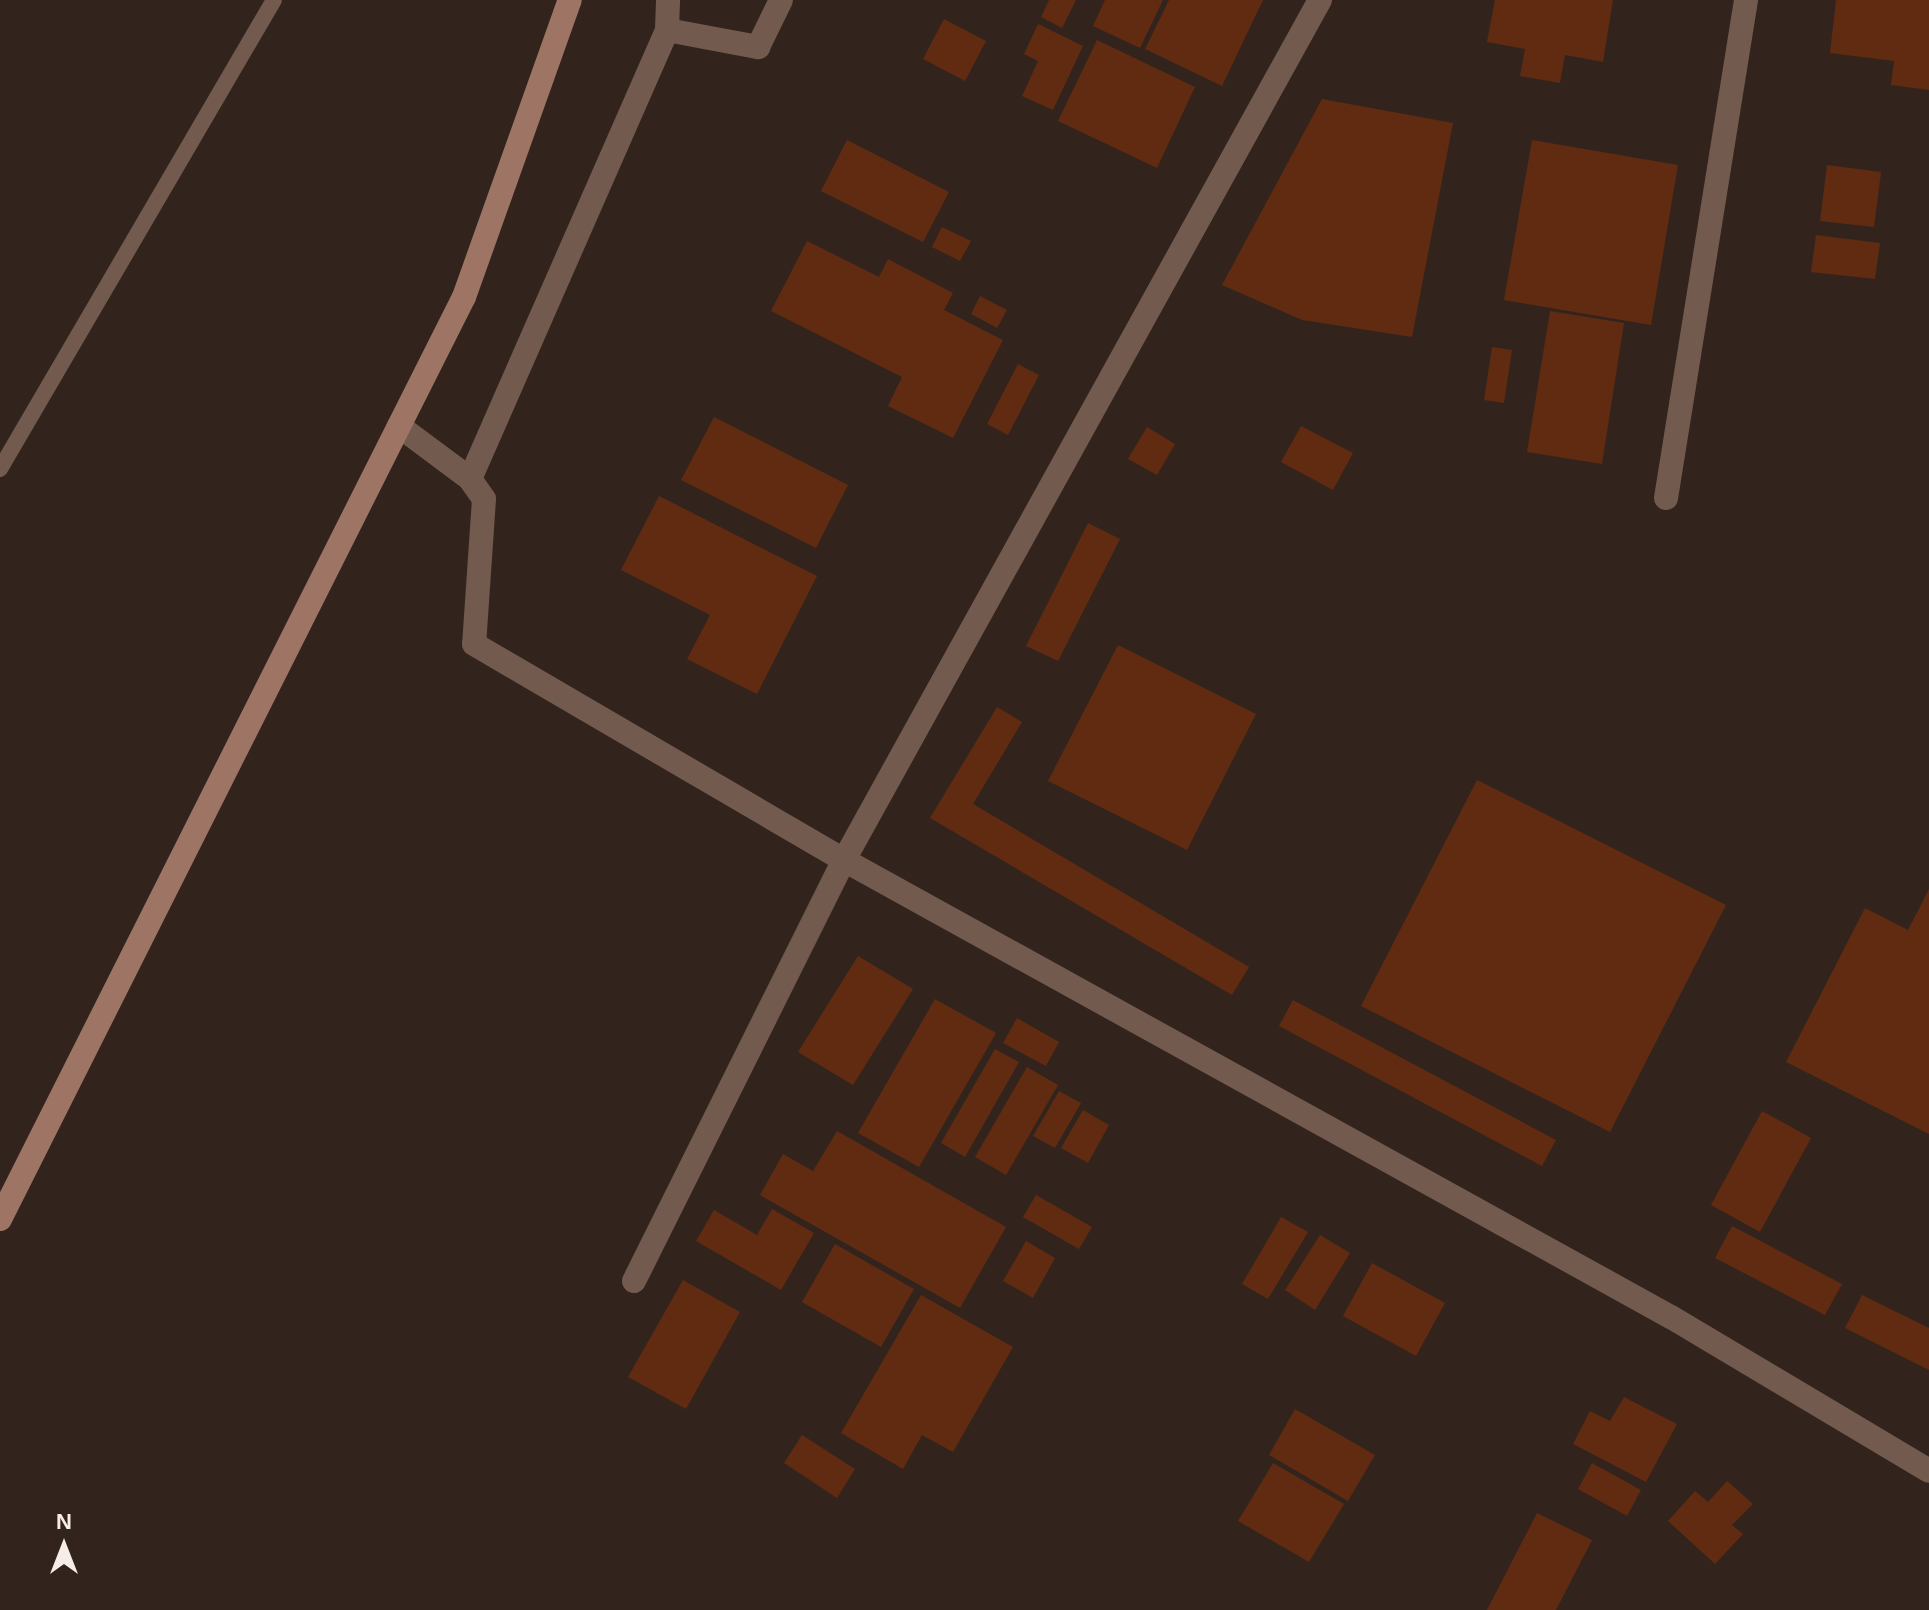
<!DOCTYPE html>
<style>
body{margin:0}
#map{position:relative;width:1929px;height:1610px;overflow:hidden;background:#32241d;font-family:Helvetica,sans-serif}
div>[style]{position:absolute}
.building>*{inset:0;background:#602b11}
.lane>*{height:16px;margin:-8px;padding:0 8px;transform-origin:8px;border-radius:8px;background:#735a4e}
.street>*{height:24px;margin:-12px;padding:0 12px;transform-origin:12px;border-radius:12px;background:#735a4e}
.secondary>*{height:24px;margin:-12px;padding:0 12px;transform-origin:12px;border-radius:12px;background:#9e7564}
span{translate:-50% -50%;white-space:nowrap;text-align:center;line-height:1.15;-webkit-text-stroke:7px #32241d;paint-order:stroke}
.north{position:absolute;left:24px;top:1506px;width:80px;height:80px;-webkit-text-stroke:6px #32241d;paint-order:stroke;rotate:0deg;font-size:22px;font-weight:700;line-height:32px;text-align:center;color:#f6ece8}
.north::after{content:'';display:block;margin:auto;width:28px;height:36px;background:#f6ece8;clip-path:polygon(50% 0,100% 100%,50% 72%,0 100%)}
</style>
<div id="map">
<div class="building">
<div style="clip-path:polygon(1049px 0,1076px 0,1062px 28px,1041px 17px)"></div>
<div style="clip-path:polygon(1105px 0,1163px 0,1140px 48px,1093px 26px)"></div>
<div style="clip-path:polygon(1169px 0,1263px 0,1222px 86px,1145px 49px)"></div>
<div style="clip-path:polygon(1495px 0,1613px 0,1603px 62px,1565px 55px,1560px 83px,1520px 76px,1525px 49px,1487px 42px)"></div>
<div style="clip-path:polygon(1836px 0,1929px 0,1929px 90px,1891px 85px,1894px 61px,1830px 53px)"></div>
<div style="clip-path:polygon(944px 19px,986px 41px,965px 81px,923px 59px)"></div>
<div style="clip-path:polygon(1038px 24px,1083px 46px,1053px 110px,1022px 96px,1038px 61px,1024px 54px)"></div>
<div style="clip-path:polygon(1097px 40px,1195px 87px,1157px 168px,1058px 121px)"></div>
<div style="clip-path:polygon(1322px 99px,1453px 123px,1412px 337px,1302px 320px,1222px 285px)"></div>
<div style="clip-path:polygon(847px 140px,949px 192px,923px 242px,821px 191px)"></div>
<div style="clip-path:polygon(1532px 140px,1678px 165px,1651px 325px,1504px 300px)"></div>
<div style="clip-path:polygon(1827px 165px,1881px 172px,1874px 227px,1820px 221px)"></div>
<div style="clip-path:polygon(942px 227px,971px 241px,960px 261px,932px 247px)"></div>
<div style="clip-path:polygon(1816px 235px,1880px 243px,1875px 279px,1811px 272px)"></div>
<div style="clip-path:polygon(807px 241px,879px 277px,888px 259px,953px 293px,944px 310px,1003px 340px,953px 438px,888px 406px,902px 377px,771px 311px)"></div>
<div style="clip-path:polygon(980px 296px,1007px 310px,997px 328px,971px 314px)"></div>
<div style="clip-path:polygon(1550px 311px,1624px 323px,1602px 464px,1527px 452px)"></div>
<div style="clip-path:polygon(1492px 347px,1512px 350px,1504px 403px,1484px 400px)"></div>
<div style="clip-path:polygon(1018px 364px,1039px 375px,1008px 435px,987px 424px)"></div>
<div style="clip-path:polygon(714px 417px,848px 485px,816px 548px,681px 480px)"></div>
<div style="clip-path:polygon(1301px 426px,1353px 453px,1333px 490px,1281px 462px)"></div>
<div style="clip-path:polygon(1147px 427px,1175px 444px,1157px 475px,1128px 459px)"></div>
<div style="clip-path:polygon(659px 496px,817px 576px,757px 694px,687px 659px,710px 615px,621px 570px)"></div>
<div style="clip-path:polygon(1088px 523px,1120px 539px,1058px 661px,1026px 646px)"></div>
<div style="clip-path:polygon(1118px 645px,1256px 714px,1187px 850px,1048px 781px)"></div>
<div style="clip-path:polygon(997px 707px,1022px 722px,973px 804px,1249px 967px,1232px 995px,930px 818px)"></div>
<div style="clip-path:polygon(1477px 780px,1726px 905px,1610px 1132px,1361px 1006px)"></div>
<div style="clip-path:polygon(1929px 889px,1929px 1134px,1786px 1062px,1865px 908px,1908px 930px)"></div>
<div style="clip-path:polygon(858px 956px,913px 989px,853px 1085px,798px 1052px)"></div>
<div style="clip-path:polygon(935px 999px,996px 1033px,919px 1167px,858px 1133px)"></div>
<div style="clip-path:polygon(1293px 1000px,1556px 1140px,1542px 1166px,1279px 1026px)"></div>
<div style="clip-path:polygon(1017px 1018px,1059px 1042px,1046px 1066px,1003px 1043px)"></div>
<div style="clip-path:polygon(995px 1049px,1019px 1062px,965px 1157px,941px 1143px)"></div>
<div style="clip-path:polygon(1027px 1067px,1058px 1085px,1006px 1175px,975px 1157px)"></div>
<div style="clip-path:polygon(1059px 1091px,1081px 1103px,1055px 1148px,1033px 1136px)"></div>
<div style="clip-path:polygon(1083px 1110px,1109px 1125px,1088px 1163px,1061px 1148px)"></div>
<div style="clip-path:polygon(1762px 1111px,1811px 1138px,1760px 1232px,1711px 1205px)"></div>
<div style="clip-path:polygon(837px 1131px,1006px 1227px,960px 1308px,760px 1195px,783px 1154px,813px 1171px)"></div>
<div style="clip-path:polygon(1036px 1195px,1092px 1227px,1079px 1249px,1023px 1217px)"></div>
<div style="clip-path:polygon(772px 1209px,814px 1233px,781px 1290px,696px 1241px,714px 1210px,757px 1235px)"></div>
<div style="clip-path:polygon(1281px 1217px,1308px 1232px,1268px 1299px,1242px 1284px)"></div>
<div style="clip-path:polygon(1732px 1226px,1842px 1284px,1825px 1315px,1715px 1258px)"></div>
<div style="clip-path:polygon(1320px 1235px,1350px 1253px,1315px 1310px,1285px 1290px)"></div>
<div style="clip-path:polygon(1026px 1241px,1055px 1258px,1033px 1298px,1003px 1281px)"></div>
<div style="clip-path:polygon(835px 1244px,914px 1289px,881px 1347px,802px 1302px)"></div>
<div style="clip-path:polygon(1372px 1263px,1445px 1303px,1416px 1356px,1343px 1316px)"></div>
<div style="clip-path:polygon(683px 1280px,740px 1312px,686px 1409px,628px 1377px)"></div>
<div style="clip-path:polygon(921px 1295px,1013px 1347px,953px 1452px,922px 1435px,903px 1469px,841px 1433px)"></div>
<div style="clip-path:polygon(1862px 1295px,1929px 1328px,1929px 1370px,1845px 1328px)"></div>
<div style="clip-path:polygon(1624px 1397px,1677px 1424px,1646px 1482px,1573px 1444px,1590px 1411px,1610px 1421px)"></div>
<div style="clip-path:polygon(1295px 1409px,1375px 1455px,1348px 1501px,1269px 1455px)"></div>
<div style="clip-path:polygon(802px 1435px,855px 1469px,837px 1498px,784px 1463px)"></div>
<div style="clip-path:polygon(1273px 1463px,1344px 1504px,1309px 1562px,1238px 1521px)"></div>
<div style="clip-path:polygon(1592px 1463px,1641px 1490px,1627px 1516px,1578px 1489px)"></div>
<div style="clip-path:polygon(1727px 1481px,1753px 1504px,1732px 1525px,1743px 1534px,1715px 1564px,1668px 1521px,1695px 1491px,1708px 1502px)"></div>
<div style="clip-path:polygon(1537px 1513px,1592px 1540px,1556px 1610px,1487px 1610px)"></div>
</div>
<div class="lane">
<div style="left:0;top:469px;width:543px;rotate:-59.71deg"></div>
</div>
<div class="street">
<div style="left:667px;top:30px;width:93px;rotate:10.6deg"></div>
<div style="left:758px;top:47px;width:52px;rotate:-63.9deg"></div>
<div style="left:399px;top:426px;width:89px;rotate:36.7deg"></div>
<div style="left:470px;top:479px;width:24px;rotate:55deg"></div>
<div style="left:484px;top:499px;width:145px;rotate:93.9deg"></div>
<div style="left:474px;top:644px;width:428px;rotate:30.3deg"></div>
<div style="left:844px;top:860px;width:945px;rotate:28.93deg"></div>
<div style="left:1671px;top:1317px;width:300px;rotate:30.8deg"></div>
<div style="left:470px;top:479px;width:490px;rotate:-66.3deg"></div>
<div style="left:667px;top:30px;width:30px;rotate:-88deg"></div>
<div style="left:1666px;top:498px;width:504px;rotate:-80.87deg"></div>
<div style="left:634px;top:1281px;width:470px;rotate:-63.5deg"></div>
<div style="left:844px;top:860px;width:983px;rotate:-61.04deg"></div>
</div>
<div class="secondary">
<div style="left:0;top:1219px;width:1032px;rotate:-63.29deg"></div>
<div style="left:464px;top:297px;width:315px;rotate:-70.4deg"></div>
</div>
<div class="north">N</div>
</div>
